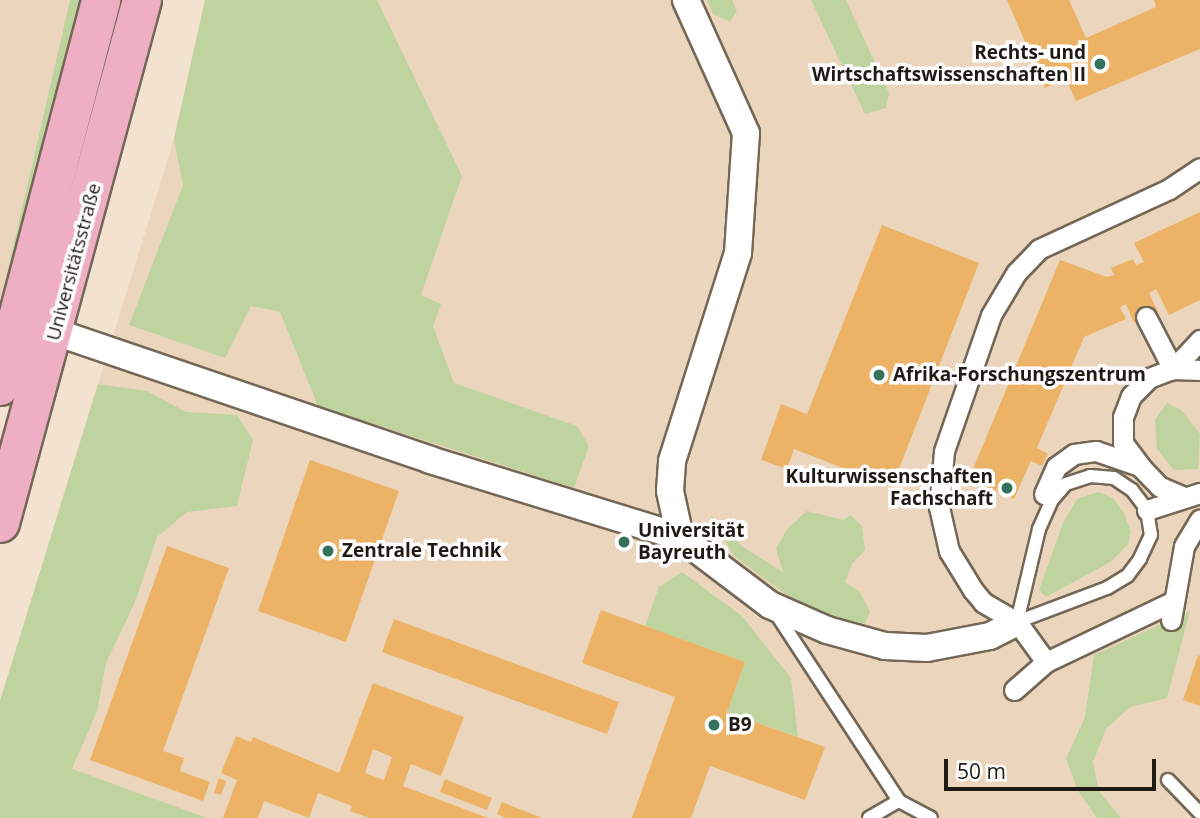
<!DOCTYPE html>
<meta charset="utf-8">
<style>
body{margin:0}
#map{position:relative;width:1200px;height:818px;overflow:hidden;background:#f2e2cf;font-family:"Open Sans",sans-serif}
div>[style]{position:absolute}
.built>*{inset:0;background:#ebd6bd}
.green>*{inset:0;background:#bed39e}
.building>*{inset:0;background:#ecb367}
.roads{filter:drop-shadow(2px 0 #746756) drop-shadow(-2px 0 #746756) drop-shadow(0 2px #746756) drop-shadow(0 -2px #746756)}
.service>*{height:12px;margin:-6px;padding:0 6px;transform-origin:6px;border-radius:6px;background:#fff}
.pedestrian>*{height:19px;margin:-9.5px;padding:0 9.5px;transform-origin:9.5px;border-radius:9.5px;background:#fff}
.minor>*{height:26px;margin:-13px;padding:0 13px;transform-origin:13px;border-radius:13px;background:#fff}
.primary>*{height:38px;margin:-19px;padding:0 19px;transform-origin:19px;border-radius:19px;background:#eeaec3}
.dots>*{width:19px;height:19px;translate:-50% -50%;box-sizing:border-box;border:4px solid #fff;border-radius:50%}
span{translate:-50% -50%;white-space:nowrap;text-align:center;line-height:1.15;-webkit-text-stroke:7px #fff;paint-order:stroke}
.poi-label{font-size:19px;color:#201a14;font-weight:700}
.right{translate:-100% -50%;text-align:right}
.left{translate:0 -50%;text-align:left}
.street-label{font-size:19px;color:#201a14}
.scale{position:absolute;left:944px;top:759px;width:212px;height:32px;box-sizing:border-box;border:4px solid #201a14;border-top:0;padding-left:9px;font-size:21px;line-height:24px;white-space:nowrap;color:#201a14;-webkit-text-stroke:5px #fff;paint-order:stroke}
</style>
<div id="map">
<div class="built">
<div style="clip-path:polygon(0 0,70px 0,0 304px)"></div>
<div style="clip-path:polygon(205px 0,1200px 0,1200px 818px,0 818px,0 701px,174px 139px)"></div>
</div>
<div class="green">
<div style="clip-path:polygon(70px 0,93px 0,0 353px,0 304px)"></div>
<div style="clip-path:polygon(205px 0,377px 0,462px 176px,421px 295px,441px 304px,433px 326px,454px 383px,577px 426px,589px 446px,574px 488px,318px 406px,280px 312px,251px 306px,225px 358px,129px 325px,183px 185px,174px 139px)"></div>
<div style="clip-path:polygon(707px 0,732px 0,737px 11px,730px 22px,713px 14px)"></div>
<div style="clip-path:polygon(811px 0,846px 0,889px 93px,886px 108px,865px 114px)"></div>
<div style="clip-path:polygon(98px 384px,147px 391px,186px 412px,237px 415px,253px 440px,237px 506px,187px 512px,157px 537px,135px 602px,106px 663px,97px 711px,72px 769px,207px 818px,0 818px,0 701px)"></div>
<div style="clip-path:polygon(1167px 403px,1181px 410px,1200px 434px,1198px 469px,1174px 470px,1157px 449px,1155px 420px)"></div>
<div style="clip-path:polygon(1098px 492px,1113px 498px,1124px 513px,1131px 532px,1128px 544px,1112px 561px,1046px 597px,1039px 590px,1063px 523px,1077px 499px)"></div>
<div style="clip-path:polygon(807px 511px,843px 520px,851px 515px,862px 526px,865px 550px,852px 564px,845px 582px,859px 591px,870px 611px,865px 624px,832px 617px,795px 601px,734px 556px,710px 514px,743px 547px,783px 572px,776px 548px,788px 528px)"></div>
<div style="clip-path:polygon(682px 572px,742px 616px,791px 678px,798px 737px,727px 712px,745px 662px,645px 626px,659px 587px)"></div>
<div style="clip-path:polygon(1190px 611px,1167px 698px,1130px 707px,1106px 729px,1093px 762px,1099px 791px,1121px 818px,1097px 818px,1078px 791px,1066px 759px,1085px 717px,1094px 655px)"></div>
</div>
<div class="building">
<div style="clip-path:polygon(1007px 0,1069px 0,1086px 38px,1156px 7px,1154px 0,1200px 0,1200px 49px,1076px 101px,1066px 79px,1045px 88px)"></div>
<div style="clip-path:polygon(1200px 212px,1200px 300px,1169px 315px,1156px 289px,1149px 293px,1158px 312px,1134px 323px,1126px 304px,1120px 307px,1126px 319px,1084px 337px,1037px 448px,1048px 454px,1042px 466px,1031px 461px,1014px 499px,968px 481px,1060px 260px,1107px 277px,1114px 275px,1111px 268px,1133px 259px,1136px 265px,1144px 262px,1134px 243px)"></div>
<div style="clip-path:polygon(882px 225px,979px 263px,892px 487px,794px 449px,787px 469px,761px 460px,781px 404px,807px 414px)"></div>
<div style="clip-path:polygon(310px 460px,399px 491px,346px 642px,258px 611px)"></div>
<div style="clip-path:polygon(167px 546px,229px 568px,163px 751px,184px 758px,180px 771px,210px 782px,203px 801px,90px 760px)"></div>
<div style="clip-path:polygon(601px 610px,745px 662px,727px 712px,825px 747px,805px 800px,710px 766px,691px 818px,632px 818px,675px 697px,582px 663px)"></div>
<div style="clip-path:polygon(394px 619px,619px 702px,607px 734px,382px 652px)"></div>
<div style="clip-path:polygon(1198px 655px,1200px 656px,1200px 706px,1183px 700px)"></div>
<div style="clip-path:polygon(evenodd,373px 683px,464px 717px,441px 776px,411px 764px,403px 786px,488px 818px,369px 818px,350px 811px,352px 806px,318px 793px,309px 818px,264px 801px,258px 818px,223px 818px,237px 780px,221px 773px,236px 736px,251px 742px,253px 737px,339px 773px,373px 683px,373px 749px,392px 757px,384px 780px,365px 773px,373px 749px)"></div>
<div style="clip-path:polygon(219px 778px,226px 781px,221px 795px,214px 793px)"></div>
<div style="clip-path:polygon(445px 779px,492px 798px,487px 810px,440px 792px)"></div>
<div style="clip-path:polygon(502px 802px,542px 818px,505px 818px,497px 814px)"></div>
</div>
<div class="roads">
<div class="service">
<div style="left:1090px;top:476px;width:24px;rotate:5deg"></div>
<div style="left:1114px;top:478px;width:22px;rotate:34deg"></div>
<div style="left:1132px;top:490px;width:25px;rotate:53deg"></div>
<div style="left:1147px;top:510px;width:25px;rotate:81deg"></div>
<div style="left:1151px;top:535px;width:26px;rotate:115deg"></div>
<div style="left:1140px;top:559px;width:21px;rotate:127deg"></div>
<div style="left:1127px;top:576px;width:23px;rotate:149deg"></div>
<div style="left:1107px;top:588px;width:96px;rotate:159.3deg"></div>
<div style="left:1017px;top:622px;width:96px;rotate:-76.7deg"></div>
<div style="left:1039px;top:529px;width:32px;rotate:-66deg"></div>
<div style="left:1052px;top:500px;width:21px;rotate:-49deg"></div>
<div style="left:1066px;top:484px;width:25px;rotate:-18deg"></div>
<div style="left:775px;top:612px;width:226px;rotate:56.7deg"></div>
<div style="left:899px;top:801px;width:36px;rotate:28deg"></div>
<div style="left:1168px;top:780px;width:46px;rotate:45.9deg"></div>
<div style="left:869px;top:818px;width:34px;rotate:-30deg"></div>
</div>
<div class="pedestrian">
<div style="left:1146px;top:317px;width:59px;rotate:62.6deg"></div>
<div style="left:1173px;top:369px;width:27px;rotate:2deg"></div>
<div style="left:1044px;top:494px;width:30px;rotate:-66deg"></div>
<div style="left:1056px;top:467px;width:22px;rotate:-36deg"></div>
<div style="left:1074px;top:454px;width:22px;rotate:-8deg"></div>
<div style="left:1096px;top:451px;width:43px;rotate:18.9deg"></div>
<div style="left:1184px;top:497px;width:26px;rotate:-157deg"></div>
<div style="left:1160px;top:487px;width:28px;rotate:-134deg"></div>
<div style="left:1141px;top:467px;width:30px;rotate:-127deg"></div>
<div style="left:1123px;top:443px;width:26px;rotate:-90deg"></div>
<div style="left:1123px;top:417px;width:22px;rotate:-69deg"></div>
<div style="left:1131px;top:396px;width:25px;rotate:-45deg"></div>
<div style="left:1149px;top:378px;width:26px;rotate:-21deg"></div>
<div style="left:1173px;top:369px;width:40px;rotate:-47deg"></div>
<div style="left:1147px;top:510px;width:56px;rotate:-17.8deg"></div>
<div style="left:1171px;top:620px;width:75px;rotate:-80deg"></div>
<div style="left:1184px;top:546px;width:31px;rotate:-59deg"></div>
<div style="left:1046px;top:662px;width:142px;rotate:-25.5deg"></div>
<div style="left:1014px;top:690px;width:43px;rotate:-41.2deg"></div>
<div style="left:1046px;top:662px;width:49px;rotate:-125.9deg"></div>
<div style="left:1017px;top:622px;width:39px;rotate:-150deg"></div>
<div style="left:983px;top:602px;width:16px;rotate:-130deg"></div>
<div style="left:973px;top:590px;width:46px;rotate:-121.6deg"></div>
<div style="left:949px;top:551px;width:45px;rotate:-102.8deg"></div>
<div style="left:939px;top:507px;width:56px;rotate:-84.9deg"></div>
<div style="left:944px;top:451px;width:144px;rotate:-70.9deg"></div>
<div style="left:991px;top:315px;width:49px;rotate:-59.2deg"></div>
<div style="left:1016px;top:273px;width:33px;rotate:-46deg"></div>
<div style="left:1039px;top:249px;width:143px;rotate:-24.8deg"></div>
<div style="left:1169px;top:189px;width:37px;rotate:-34deg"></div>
</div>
<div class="minor">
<div style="left:55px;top:332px;width:396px;rotate:18.8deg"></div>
<div style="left:430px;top:460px;width:262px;rotate:17.1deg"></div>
<div style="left:680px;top:537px;width:113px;rotate:37.1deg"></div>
<div style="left:770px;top:605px;width:62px;rotate:23.7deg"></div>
<div style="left:827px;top:630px;width:60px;rotate:15.4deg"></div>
<div style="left:885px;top:646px;width:42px;rotate:2.7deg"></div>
<div style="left:927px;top:648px;width:64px;rotate:-10.8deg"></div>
<div style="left:990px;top:636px;width:30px;rotate:-27deg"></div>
<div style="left:680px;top:537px;width:47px;rotate:-102.3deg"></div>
<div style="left:670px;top:491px;width:30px;rotate:-86deg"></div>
<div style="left:672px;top:461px;width:218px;rotate:-72.4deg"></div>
<div style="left:738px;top:253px;width:120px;rotate:-86.2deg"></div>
<div style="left:746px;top:133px;width:146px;rotate:-114.3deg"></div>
</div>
<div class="primary">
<div style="left:0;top:386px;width:399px;rotate:-75.3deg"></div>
<div style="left:0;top:523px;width:542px;rotate:-74.81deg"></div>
</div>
</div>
<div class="dots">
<div style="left:1100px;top:64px;background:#34725e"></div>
<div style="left:879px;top:375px;background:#34725e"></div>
<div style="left:1007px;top:488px;background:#34725e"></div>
<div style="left:624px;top:542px;background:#34725e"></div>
<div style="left:328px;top:551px;background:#34725e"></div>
<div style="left:714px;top:725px;background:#34725e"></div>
</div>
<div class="poi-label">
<span class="right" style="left:1086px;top:64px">Rechts- und<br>Wirtschaftswissenschaften II</span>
<span class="left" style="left:893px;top:375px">Afrika-Forschungszentrum</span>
<span class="right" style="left:993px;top:488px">Kulturwissenschaften<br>Fachschaft</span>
<span class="left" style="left:638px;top:542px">Universität<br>Bayreuth</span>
<span class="left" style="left:342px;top:551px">Zentrale Technik</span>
<span class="left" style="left:728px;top:725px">B9</span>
</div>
<div class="street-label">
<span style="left:74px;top:262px;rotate:-75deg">Universitätsstraße</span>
</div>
<div class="scale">50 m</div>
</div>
